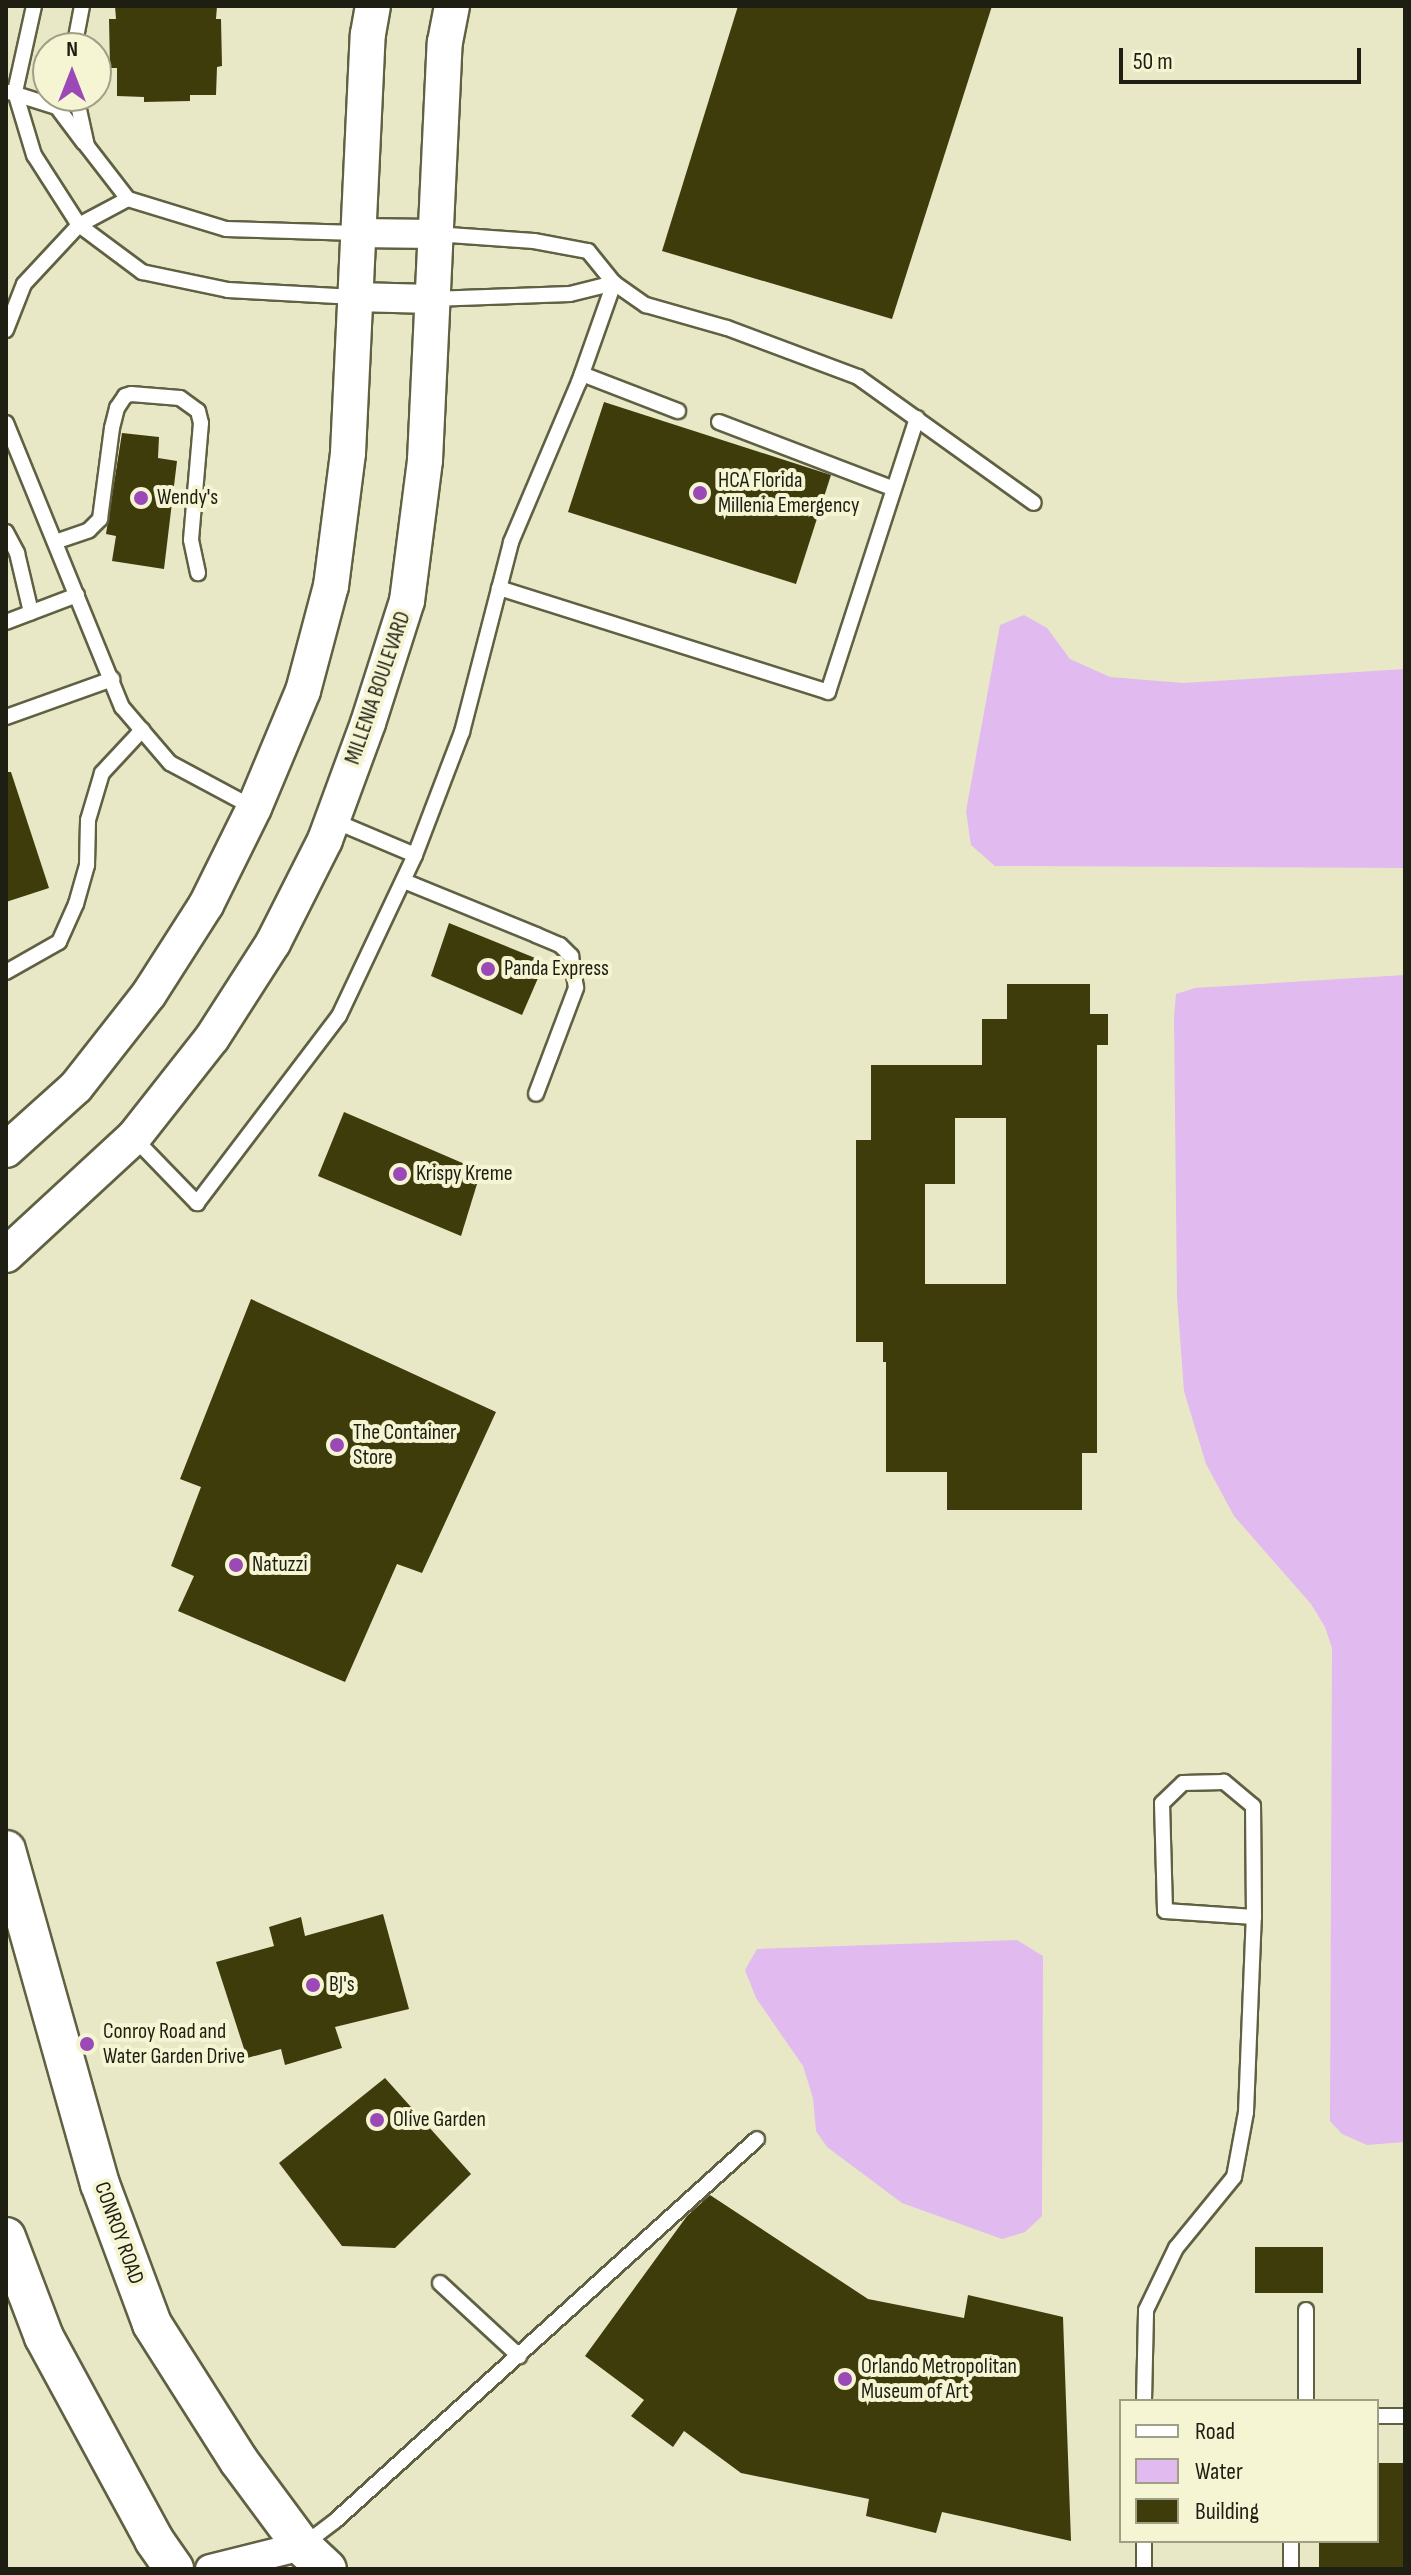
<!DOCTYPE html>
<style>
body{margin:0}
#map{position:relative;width:1411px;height:2575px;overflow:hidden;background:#e8e8c7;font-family:"Sofia Sans Condensed",sans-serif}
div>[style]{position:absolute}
.water>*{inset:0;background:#e1baef}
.building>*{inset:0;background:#3e3c0a}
.roads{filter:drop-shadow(2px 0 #606043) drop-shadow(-2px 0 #606043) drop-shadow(0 2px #606043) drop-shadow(0 -2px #606043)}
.service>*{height:14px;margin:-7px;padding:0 7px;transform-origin:7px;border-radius:7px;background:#fff}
.minor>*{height:28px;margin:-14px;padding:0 14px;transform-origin:14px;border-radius:14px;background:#fff}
.tertiary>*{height:34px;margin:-17px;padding:0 17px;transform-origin:17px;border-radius:17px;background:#fff}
.secondary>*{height:38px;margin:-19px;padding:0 19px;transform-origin:19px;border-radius:19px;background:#fff}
.dots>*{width:22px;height:22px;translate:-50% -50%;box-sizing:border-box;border:4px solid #f5f5d4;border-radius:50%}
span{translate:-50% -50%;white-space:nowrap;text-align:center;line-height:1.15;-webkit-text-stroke:8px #f5f5d4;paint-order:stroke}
.poi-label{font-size:22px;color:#1e1e12}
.left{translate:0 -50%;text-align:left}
.street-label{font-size:22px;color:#1e1e12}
.frame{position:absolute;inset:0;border:8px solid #1e1e12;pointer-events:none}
.legend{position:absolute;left:1119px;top:2399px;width:260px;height:144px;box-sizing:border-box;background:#f5f5d4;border:2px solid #9f9f86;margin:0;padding:10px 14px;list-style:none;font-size:24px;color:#1e1e12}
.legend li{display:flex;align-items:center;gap:16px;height:40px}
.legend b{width:40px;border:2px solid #9f9f86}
.north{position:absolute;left:32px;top:32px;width:80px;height:80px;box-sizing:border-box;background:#f5f5d4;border:2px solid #9f9f86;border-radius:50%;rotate:0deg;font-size:22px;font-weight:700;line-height:32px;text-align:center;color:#1e1e12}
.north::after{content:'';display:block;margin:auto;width:28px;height:36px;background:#9c49b8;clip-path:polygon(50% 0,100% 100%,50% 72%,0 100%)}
.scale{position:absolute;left:1119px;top:48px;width:242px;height:36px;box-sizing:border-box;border:4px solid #1e1e12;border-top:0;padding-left:10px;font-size:24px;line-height:28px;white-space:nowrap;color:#1e1e12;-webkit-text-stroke:6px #f5f5d4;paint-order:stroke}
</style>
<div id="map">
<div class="water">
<div style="clip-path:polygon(1024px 615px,1047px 628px,1070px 659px,1110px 677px,1183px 683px,1405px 669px,1405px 868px,995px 866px,971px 845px,966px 811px,1000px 625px)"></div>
<div style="clip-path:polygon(1405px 975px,1405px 2142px,1367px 2145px,1342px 2134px,1330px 2121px,1332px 1648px,1325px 1627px,1311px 1604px,1234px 1516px,1206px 1464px,1184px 1391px,1177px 1297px,1174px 1018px,1176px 994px,1195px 988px)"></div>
<div style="clip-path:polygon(1017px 1940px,1043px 1956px,1042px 2216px,1025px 2232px,1002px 2239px,902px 2203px,827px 2147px,816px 2131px,813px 2098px,803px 2066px,756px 1998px,745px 1970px,757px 1949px)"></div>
</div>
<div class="building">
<div style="clip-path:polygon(115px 6px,217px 6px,216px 19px,221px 19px,222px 66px,217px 67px,216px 95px,190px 95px,190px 101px,144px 102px,144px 97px,117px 96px,117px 68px,110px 68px,109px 19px,116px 19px)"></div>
<div style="clip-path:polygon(738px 6px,992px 6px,892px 319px,662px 251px)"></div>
<div style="clip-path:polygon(604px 402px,831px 475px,796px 584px,568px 512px)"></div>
<div style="clip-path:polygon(122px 433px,159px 437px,158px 458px,177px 461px,164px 569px,112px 561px,116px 536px,106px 534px)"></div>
<div style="clip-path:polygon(6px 772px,11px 772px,49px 888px,6px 902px)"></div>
<div style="clip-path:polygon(449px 923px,545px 962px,522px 1015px,431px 976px)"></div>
<div style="clip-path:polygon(evenodd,1007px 984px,1090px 984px,1090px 1014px,1108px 1014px,1108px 1045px,1097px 1045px,1097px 1453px,1082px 1453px,1082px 1510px,947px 1510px,947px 1472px,886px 1472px,886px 1362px,883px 1362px,883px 1342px,856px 1342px,856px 1140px,871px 1140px,871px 1065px,982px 1065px,982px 1019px,1007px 1019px,1007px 984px,955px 1118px,1006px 1118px,1006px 1284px,925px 1284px,925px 1184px,955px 1184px,955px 1118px)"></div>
<div style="clip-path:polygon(344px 1112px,481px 1171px,461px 1236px,318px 1176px)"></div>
<div style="clip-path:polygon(251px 1299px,496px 1412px,422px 1573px,397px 1564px,345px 1682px,178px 1611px,194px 1576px,171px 1566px,201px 1487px,180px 1479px)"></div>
<div style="clip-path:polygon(383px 1914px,409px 2009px,335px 2027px,342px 2048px,285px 2065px,281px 2049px,247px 2058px,216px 1962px,274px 1946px,269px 1927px,301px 1917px,305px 1936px)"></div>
<div style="clip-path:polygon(385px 2078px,471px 2174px,395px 2248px,342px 2246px,279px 2163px)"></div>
<div style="clip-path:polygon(710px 2195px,868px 2299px,964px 2318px,968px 2295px,1063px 2317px,1071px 2541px,942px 2512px,936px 2533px,866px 2516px,869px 2499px,741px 2473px,684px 2431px,673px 2447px,631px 2416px,644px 2400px,585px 2356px,687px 2216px)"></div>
<div style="clip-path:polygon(1255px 2247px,1323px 2247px,1323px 2293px,1255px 2293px)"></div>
<div style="clip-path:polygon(1377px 2463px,1405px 2463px,1405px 2569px,1319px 2569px,1319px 2541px,1377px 2541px)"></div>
</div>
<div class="roads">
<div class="service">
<div style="left:34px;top:6px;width:88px;rotate:102.5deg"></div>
<div style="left:15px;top:92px;width:66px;rotate:73.2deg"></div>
<div style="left:34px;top:155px;width:83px;rotate:57.3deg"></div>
<div style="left:79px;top:225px;width:79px;rotate:36.7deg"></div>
<div style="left:142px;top:272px;width:88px;rotate:11.8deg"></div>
<div style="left:228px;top:290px;width:127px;rotate:3.2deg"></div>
<div style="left:74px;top:48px;width:43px;rotate:-79.2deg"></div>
<div style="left:9px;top:92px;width:50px;rotate:17.4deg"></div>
<div style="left:57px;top:107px;width:45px;rotate:53.1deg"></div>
<div style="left:76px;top:96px;width:51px;rotate:77.6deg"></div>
<div style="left:87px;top:146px;width:67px;rotate:52.3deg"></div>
<div style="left:128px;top:199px;width:102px;rotate:17deg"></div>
<div style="left:226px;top:229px;width:131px;rotate:1.7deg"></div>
<div style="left:435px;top:234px;width:99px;rotate:4deg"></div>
<div style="left:534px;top:241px;width:55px;rotate:10.5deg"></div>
<div style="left:588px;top:251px;width:41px;rotate:50.9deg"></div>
<div style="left:614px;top:283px;width:39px;rotate:35deg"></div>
<div style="left:646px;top:305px;width:84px;rotate:15.9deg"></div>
<div style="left:727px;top:328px;width:140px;rotate:20.5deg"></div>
<div style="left:858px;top:377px;width:216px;rotate:35.6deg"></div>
<div style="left:432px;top:299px;width:138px;rotate:-2.1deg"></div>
<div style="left:570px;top:294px;width:45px;rotate:-14deg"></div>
<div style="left:6px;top:330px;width:49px;rotate:-68.6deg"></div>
<div style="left:24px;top:284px;width:81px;rotate:-47deg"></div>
<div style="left:79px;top:225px;width:55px;rotate:-28deg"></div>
<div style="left:582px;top:374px;width:103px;rotate:21.1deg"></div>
<div style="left:719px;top:422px;width:187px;rotate:20.9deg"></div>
<div style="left:6px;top:423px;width:307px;rotate:67.8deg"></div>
<div style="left:122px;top:707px;width:74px;rotate:49.4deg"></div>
<div style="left:170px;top:763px;width:95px;rotate:28.2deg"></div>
<div style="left:6px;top:532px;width:24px;rotate:62deg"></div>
<div style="left:17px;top:553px;width:61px;rotate:76.7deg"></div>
<div style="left:55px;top:542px;width:36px;rotate:-19deg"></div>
<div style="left:89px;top:530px;width:16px;rotate:-45deg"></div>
<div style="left:100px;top:519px;width:92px;rotate:-82.5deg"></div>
<div style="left:112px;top:428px;width:21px;rotate:-76deg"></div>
<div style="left:117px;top:408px;width:14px;rotate:-56deg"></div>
<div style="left:125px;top:396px;width:6px;rotate:-18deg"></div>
<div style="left:131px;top:394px;width:49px;rotate:4.7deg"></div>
<div style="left:180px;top:398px;width:22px;rotate:36deg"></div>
<div style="left:198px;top:411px;width:12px;rotate:76deg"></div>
<div style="left:201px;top:423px;width:117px;rotate:94.9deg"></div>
<div style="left:191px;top:540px;width:34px;rotate:78deg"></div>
<div style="left:499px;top:588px;width:345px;rotate:17.5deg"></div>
<div style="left:828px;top:692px;width:288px;rotate:-72deg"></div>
<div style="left:6px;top:622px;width:76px;rotate:-20.8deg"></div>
<div style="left:6px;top:717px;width:113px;rotate:-19.7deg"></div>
<div style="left:415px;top:855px;width:132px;rotate:-69.1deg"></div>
<div style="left:462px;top:732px;width:196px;rotate:-75.5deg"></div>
<div style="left:511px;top:542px;width:174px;rotate:-67deg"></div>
<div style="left:579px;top:382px;width:105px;rotate:-70.5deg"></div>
<div style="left:404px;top:881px;width:143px;rotate:22.2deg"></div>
<div style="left:536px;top:935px;width:26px;rotate:23deg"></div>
<div style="left:560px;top:945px;width:16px;rotate:45deg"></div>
<div style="left:571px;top:956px;width:32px;rotate:81deg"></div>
<div style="left:576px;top:988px;width:113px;rotate:110.7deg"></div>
<div style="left:6px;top:972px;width:61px;rotate:-29.5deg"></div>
<div style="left:59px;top:942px;width:42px;rotate:-65.9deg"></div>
<div style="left:76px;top:904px;width:41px;rotate:-74.2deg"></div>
<div style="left:87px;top:865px;width:45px;rotate:-88.7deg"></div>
<div style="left:88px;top:820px;width:49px;rotate:-73.4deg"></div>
<div style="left:102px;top:773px;width:59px;rotate:-47.1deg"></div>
<div style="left:134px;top:1138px;width:91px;rotate:45.9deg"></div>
<div style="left:197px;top:1203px;width:235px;rotate:-52.8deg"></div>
<div style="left:339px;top:1016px;width:178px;rotate:-64.7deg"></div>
<div style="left:415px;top:855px;width:90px;rotate:-157.1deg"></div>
<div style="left:440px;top:2283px;width:108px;rotate:42.7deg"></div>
<div style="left:1306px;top:2310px;width:91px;rotate:90deg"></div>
<div style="left:1144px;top:2401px;width:91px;rotate:-88.7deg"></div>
<div style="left:1146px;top:2310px;width:69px;rotate:-64.2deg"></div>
<div style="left:1176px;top:2248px;width:92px;rotate:-50.8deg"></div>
<div style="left:1234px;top:2177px;width:66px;rotate:-79.5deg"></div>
<div style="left:1246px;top:2112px;width:195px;rotate:-87.7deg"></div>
<div style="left:1254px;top:1917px;width:111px;rotate:-90.5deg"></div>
<div style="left:1253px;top:1806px;width:38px;rotate:-140deg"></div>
<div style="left:1224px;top:1782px;width:41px;rotate:178.6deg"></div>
<div style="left:1183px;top:1783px;width:29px;rotate:136deg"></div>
<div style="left:1162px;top:1803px;width:108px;rotate:88.4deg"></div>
<div style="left:1165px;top:1911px;width:89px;rotate:3.9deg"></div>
<div style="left:1377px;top:2416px;width:28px"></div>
<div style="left:1144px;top:2541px;width:28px;rotate:90deg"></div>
<div style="left:1291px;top:2541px;width:28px;rotate:90deg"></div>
<div style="left:302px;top:2546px;width:41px;rotate:-37.1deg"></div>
<div style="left:335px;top:2521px;width:569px;rotate:-42.15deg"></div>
</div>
<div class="minor">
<div style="left:358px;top:233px;width:77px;rotate:0.7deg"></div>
<div style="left:355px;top:297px;width:77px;rotate:1.5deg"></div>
<div style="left:210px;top:2569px;width:95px;rotate:-14deg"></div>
</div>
<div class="tertiary">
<div style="left:6px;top:1150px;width:94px;rotate:-42deg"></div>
<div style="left:76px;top:1087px;width:118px;rotate:-51.9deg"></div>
<div style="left:149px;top:994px;width:106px;rotate:-57.4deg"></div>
<div style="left:206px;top:905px;width:108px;rotate:-63.7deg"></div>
<div style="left:254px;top:808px;width:127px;rotate:-67.3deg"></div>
<div style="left:303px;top:691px;width:109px;rotate:-75.1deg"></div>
<div style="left:331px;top:586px;width:134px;rotate:-82.7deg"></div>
<div style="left:348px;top:453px;width:419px;rotate:-87.3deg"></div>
<div style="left:368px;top:34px;width:28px;rotate:-80deg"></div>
<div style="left:6px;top:1255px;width:174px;rotate:-42.7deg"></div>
<div style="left:134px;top:1137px;width:126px;rotate:-51.8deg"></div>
<div style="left:212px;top:1038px;width:113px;rotate:-57.3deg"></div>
<div style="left:273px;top:943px;width:115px;rotate:-63.2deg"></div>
<div style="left:325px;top:840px;width:125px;rotate:-69.8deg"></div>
<div style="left:368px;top:723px;width:128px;rotate:-72.3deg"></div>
<div style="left:407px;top:601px;width:142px;rotate:-82.7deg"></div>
<div style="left:425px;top:460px;width:418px;rotate:-87.3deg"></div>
<div style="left:445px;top:42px;width:37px;rotate:-79deg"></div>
</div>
<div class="secondary">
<div style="left:6px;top:1850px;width:347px;rotate:74.3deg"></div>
<div style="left:100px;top:2184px;width:149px;rotate:69.6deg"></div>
<div style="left:152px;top:2324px;width:162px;rotate:57.6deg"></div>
<div style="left:239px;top:2461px;width:106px;rotate:53.5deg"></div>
<div style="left:302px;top:2546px;width:34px;rotate:43deg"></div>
<div style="left:6px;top:2237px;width:107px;rotate:69.2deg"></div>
<div style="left:44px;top:2337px;width:231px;rotate:61.5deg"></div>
<div style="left:154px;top:2540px;width:35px;rotate:55deg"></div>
</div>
</div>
<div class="dots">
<div style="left:700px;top:493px;background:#9c49b8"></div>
<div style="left:141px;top:498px;background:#9c49b8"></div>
<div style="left:488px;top:969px;background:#9c49b8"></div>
<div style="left:400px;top:1174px;background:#9c49b8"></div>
<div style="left:337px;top:1445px;background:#9c49b8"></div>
<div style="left:236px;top:1565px;background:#9c49b8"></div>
<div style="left:313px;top:1985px;background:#9c49b8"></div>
<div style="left:87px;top:2044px;background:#9c49b8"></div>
<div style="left:377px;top:2120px;background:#9c49b8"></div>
<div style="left:845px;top:2379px;background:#9c49b8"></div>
</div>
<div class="poi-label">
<span class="left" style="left:718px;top:493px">HCA Florida<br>Millenia Emergency</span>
<span class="left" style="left:157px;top:498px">Wendy's</span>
<span class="left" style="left:504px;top:969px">Panda Express</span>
<span class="left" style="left:416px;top:1174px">Krispy Kreme</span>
<span class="left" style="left:353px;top:1445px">The Container<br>Store</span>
<span class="left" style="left:252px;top:1565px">Natuzzi</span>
<span class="left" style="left:329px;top:1985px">BJ's</span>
<span class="left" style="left:103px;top:2044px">Conroy Road and<br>Water Garden Drive</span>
<span class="left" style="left:393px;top:2120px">Olive Garden</span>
<span class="left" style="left:861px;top:2379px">Orlando Metropolitan<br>Museum of Art</span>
</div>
<div class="street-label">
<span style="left:378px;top:688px;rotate:-71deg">MILLENIA BOULEVARD</span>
<span style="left:119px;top:2233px;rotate:70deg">CONROY ROAD</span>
</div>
<div class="frame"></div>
<ul class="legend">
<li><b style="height:10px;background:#fff"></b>Road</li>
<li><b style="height:22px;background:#e1baef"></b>Water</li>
<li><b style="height:22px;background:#3e3c0a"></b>Building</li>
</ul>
<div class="north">N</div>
<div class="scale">50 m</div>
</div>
